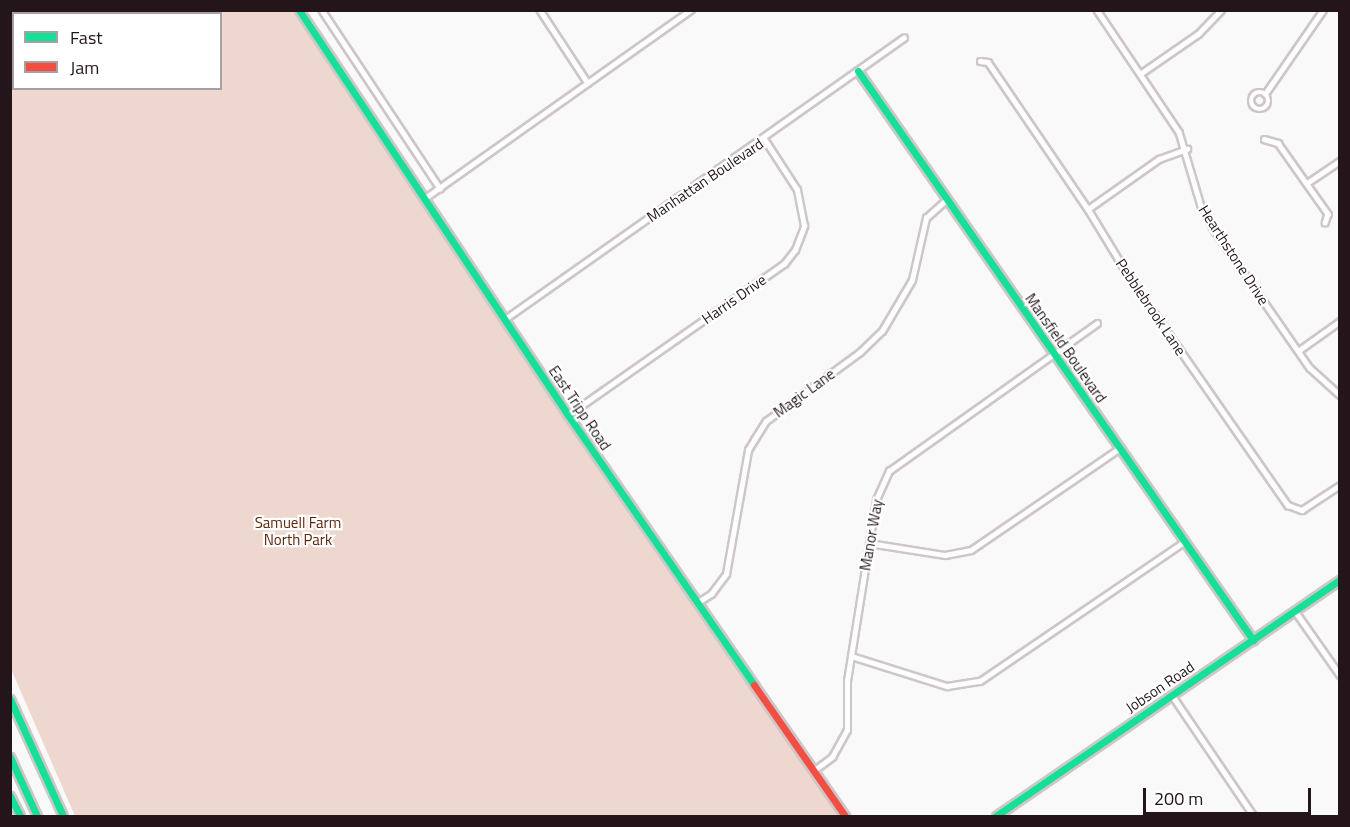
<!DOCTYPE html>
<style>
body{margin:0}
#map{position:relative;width:1350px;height:827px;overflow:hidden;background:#f9f9f9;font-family:"Titillium Web",sans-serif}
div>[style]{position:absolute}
.green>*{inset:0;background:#edd7cf}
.stream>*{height:1.5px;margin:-0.75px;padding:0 0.75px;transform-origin:0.75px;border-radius:0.75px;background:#d0c0db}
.roads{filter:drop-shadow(2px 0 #cec6c9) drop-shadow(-2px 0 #cec6c9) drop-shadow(0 2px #cec6c9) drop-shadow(0 -2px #cec6c9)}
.street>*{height:4.5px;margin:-2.25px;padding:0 2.25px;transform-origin:2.25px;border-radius:2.25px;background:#fefefe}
.street>.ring{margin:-2.25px;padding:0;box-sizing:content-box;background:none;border:4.5px solid #fefefe;border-radius:50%}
.fast>*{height:7px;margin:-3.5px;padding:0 3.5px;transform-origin:3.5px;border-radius:3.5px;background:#16e098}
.jam>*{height:7px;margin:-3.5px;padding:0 3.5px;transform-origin:3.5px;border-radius:3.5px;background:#f24e42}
span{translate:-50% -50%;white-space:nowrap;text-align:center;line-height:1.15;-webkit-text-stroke:4.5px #fff;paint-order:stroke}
.street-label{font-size:15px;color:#23151a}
.park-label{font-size:15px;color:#5e260b}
.frame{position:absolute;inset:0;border:12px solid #23151a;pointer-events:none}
.legend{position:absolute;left:12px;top:12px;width:210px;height:78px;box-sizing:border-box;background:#fff;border:2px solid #a7a1a3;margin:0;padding:8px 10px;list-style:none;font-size:18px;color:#23151a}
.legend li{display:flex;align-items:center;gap:12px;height:30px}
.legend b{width:30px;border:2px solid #a7a1a3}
.scale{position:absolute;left:1143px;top:788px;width:168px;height:27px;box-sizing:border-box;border:3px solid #23151a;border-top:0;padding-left:8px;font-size:18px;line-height:21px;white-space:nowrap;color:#23151a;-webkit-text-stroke:4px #fff;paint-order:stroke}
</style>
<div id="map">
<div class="green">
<div style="clip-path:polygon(40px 10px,295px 11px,501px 321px,839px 813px,833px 816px,75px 816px,11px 669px,10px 31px,13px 29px,14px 88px,220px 88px,220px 14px,36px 13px)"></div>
</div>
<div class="stream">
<div style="left:14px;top:14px;width:6px;rotate:-39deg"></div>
<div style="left:10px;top:16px;width:4px;rotate:-27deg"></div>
</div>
<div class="roads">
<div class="street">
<div style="left:322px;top:10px;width:214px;rotate:56.5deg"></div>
<div style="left:540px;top:10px;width:87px;rotate:56.7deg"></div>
<div style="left:1097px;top:10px;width:147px;rotate:56.1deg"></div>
<div style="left:1179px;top:132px;width:77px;rotate:73.4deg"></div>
<div style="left:1201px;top:206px;width:29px;rotate:61deg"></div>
<div style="left:1215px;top:231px;width:167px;rotate:55.3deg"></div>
<div style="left:1310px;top:368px;width:40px;rotate:42deg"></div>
<div style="left:980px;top:61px;width:8px;rotate:7deg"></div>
<div style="left:988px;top:62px;width:178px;rotate:55.8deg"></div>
<div style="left:1088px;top:209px;width:81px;rotate:58.7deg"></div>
<div style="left:1130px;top:278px;width:277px;rotate:55.2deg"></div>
<div style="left:1288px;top:505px;width:15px;rotate:20deg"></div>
<div style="left:1302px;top:510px;width:45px;rotate:-33.3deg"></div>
<div style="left:1140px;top:74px;width:70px;rotate:-34.6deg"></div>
<div style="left:1198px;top:34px;width:33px;rotate:-46deg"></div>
<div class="ring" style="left:1251px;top:92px;width:13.5px;height:13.5px"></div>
<div style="left:1265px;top:94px;width:102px;rotate:-55.4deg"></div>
<div style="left:1264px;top:139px;width:15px;rotate:16deg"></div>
<div style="left:1278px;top:143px;width:87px;rotate:54.8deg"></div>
<div style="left:1328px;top:214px;width:9px;rotate:108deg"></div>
<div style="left:1307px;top:183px;width:40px;rotate:-34deg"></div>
<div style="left:425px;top:198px;width:326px;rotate:-35.3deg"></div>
<div style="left:1088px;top:209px;width:87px;rotate:-35.2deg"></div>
<div style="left:1159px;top:159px;width:30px;rotate:-20deg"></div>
<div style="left:505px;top:319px;width:488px;rotate:-35.2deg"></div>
<div style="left:1298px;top:351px;width:52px;rotate:-35.5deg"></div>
<div style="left:568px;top:415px;width:264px;rotate:-35deg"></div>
<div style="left:784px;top:264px;width:18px;rotate:-52deg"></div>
<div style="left:795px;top:250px;width:26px;rotate:-69deg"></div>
<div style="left:804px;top:226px;width:37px;rotate:-101deg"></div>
<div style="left:797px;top:190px;width:61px;rotate:-122.9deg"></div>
<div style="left:869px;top:543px;width:77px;rotate:9deg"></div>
<div style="left:945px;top:555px;width:26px;rotate:-11deg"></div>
<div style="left:971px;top:550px;width:181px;rotate:-34.4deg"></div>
<div style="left:697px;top:603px;width:17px;rotate:-33deg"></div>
<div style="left:711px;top:594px;width:25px;rotate:-53deg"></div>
<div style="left:726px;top:574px;width:126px;rotate:-79.9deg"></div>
<div style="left:748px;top:450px;width:12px;rotate:-59deg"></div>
<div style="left:754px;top:440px;width:22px;rotate:-58deg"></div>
<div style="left:766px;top:421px;width:117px;rotate:-36.3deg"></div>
<div style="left:860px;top:352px;width:30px;rotate:-44deg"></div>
<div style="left:882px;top:331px;width:59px;rotate:-59.5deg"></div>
<div style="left:912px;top:280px;width:64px;rotate:-77.3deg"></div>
<div style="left:926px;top:218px;width:25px;rotate:-42deg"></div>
<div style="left:1295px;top:611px;width:78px;rotate:54.9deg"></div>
<div style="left:851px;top:656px;width:101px;rotate:17.4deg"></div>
<div style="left:947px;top:686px;width:33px;rotate:-9deg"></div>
<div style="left:980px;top:681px;width:247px;rotate:-34.3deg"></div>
<div style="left:1172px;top:695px;width:146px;rotate:55.9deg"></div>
<div style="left:813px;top:771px;width:24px;rotate:-36deg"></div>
<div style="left:832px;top:757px;width:31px;rotate:-61deg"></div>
<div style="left:847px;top:730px;width:49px;rotate:-90deg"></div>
<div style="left:847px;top:681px;width:140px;rotate:-80.9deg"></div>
<div style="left:869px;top:543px;width:44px;rotate:-80.8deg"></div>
<div style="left:876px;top:500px;width:32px;rotate:-66deg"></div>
<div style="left:889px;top:471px;width:255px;rotate:-35.4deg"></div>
</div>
<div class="fast">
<div style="left:299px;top:10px;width:486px;rotate:56.4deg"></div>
<div style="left:568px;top:415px;width:328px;rotate:55.4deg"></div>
<div style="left:858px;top:71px;width:693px;rotate:55.23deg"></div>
<div style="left:10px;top:699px;width:128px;rotate:65.6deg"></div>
<div style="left:10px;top:757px;width:65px;rotate:65.4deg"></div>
<div style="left:10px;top:796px;width:22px;rotate:63deg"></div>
<div style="left:996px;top:816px;width:417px;rotate:-34.5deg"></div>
</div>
<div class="jam">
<div style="left:754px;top:685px;width:160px;rotate:55.2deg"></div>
</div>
</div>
<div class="street-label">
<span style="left:705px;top:180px;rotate:-34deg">Manhattan Boulevard</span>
<span style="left:1234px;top:255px;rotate:57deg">Hearthstone Drive</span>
<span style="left:734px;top:299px;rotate:-35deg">Harris Drive</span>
<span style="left:1151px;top:307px;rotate:56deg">Pebblebrook Lane</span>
<span style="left:1066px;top:348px;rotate:55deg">Mansfield Boulevard</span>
<span style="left:804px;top:393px;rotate:-36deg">Magic Lane</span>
<span style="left:580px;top:408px;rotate:56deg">East Tripp Road</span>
<span style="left:871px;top:535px;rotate:-80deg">Manor Way</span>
<span style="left:1160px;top:687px;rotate:-34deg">Jobson Road</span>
</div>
<div class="park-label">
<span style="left:298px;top:531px">Samuell Farm<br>North Park</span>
</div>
<div class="frame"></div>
<ul class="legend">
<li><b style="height:8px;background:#16e098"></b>Fast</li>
<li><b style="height:8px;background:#f24e42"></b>Jam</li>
</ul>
<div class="scale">200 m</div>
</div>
